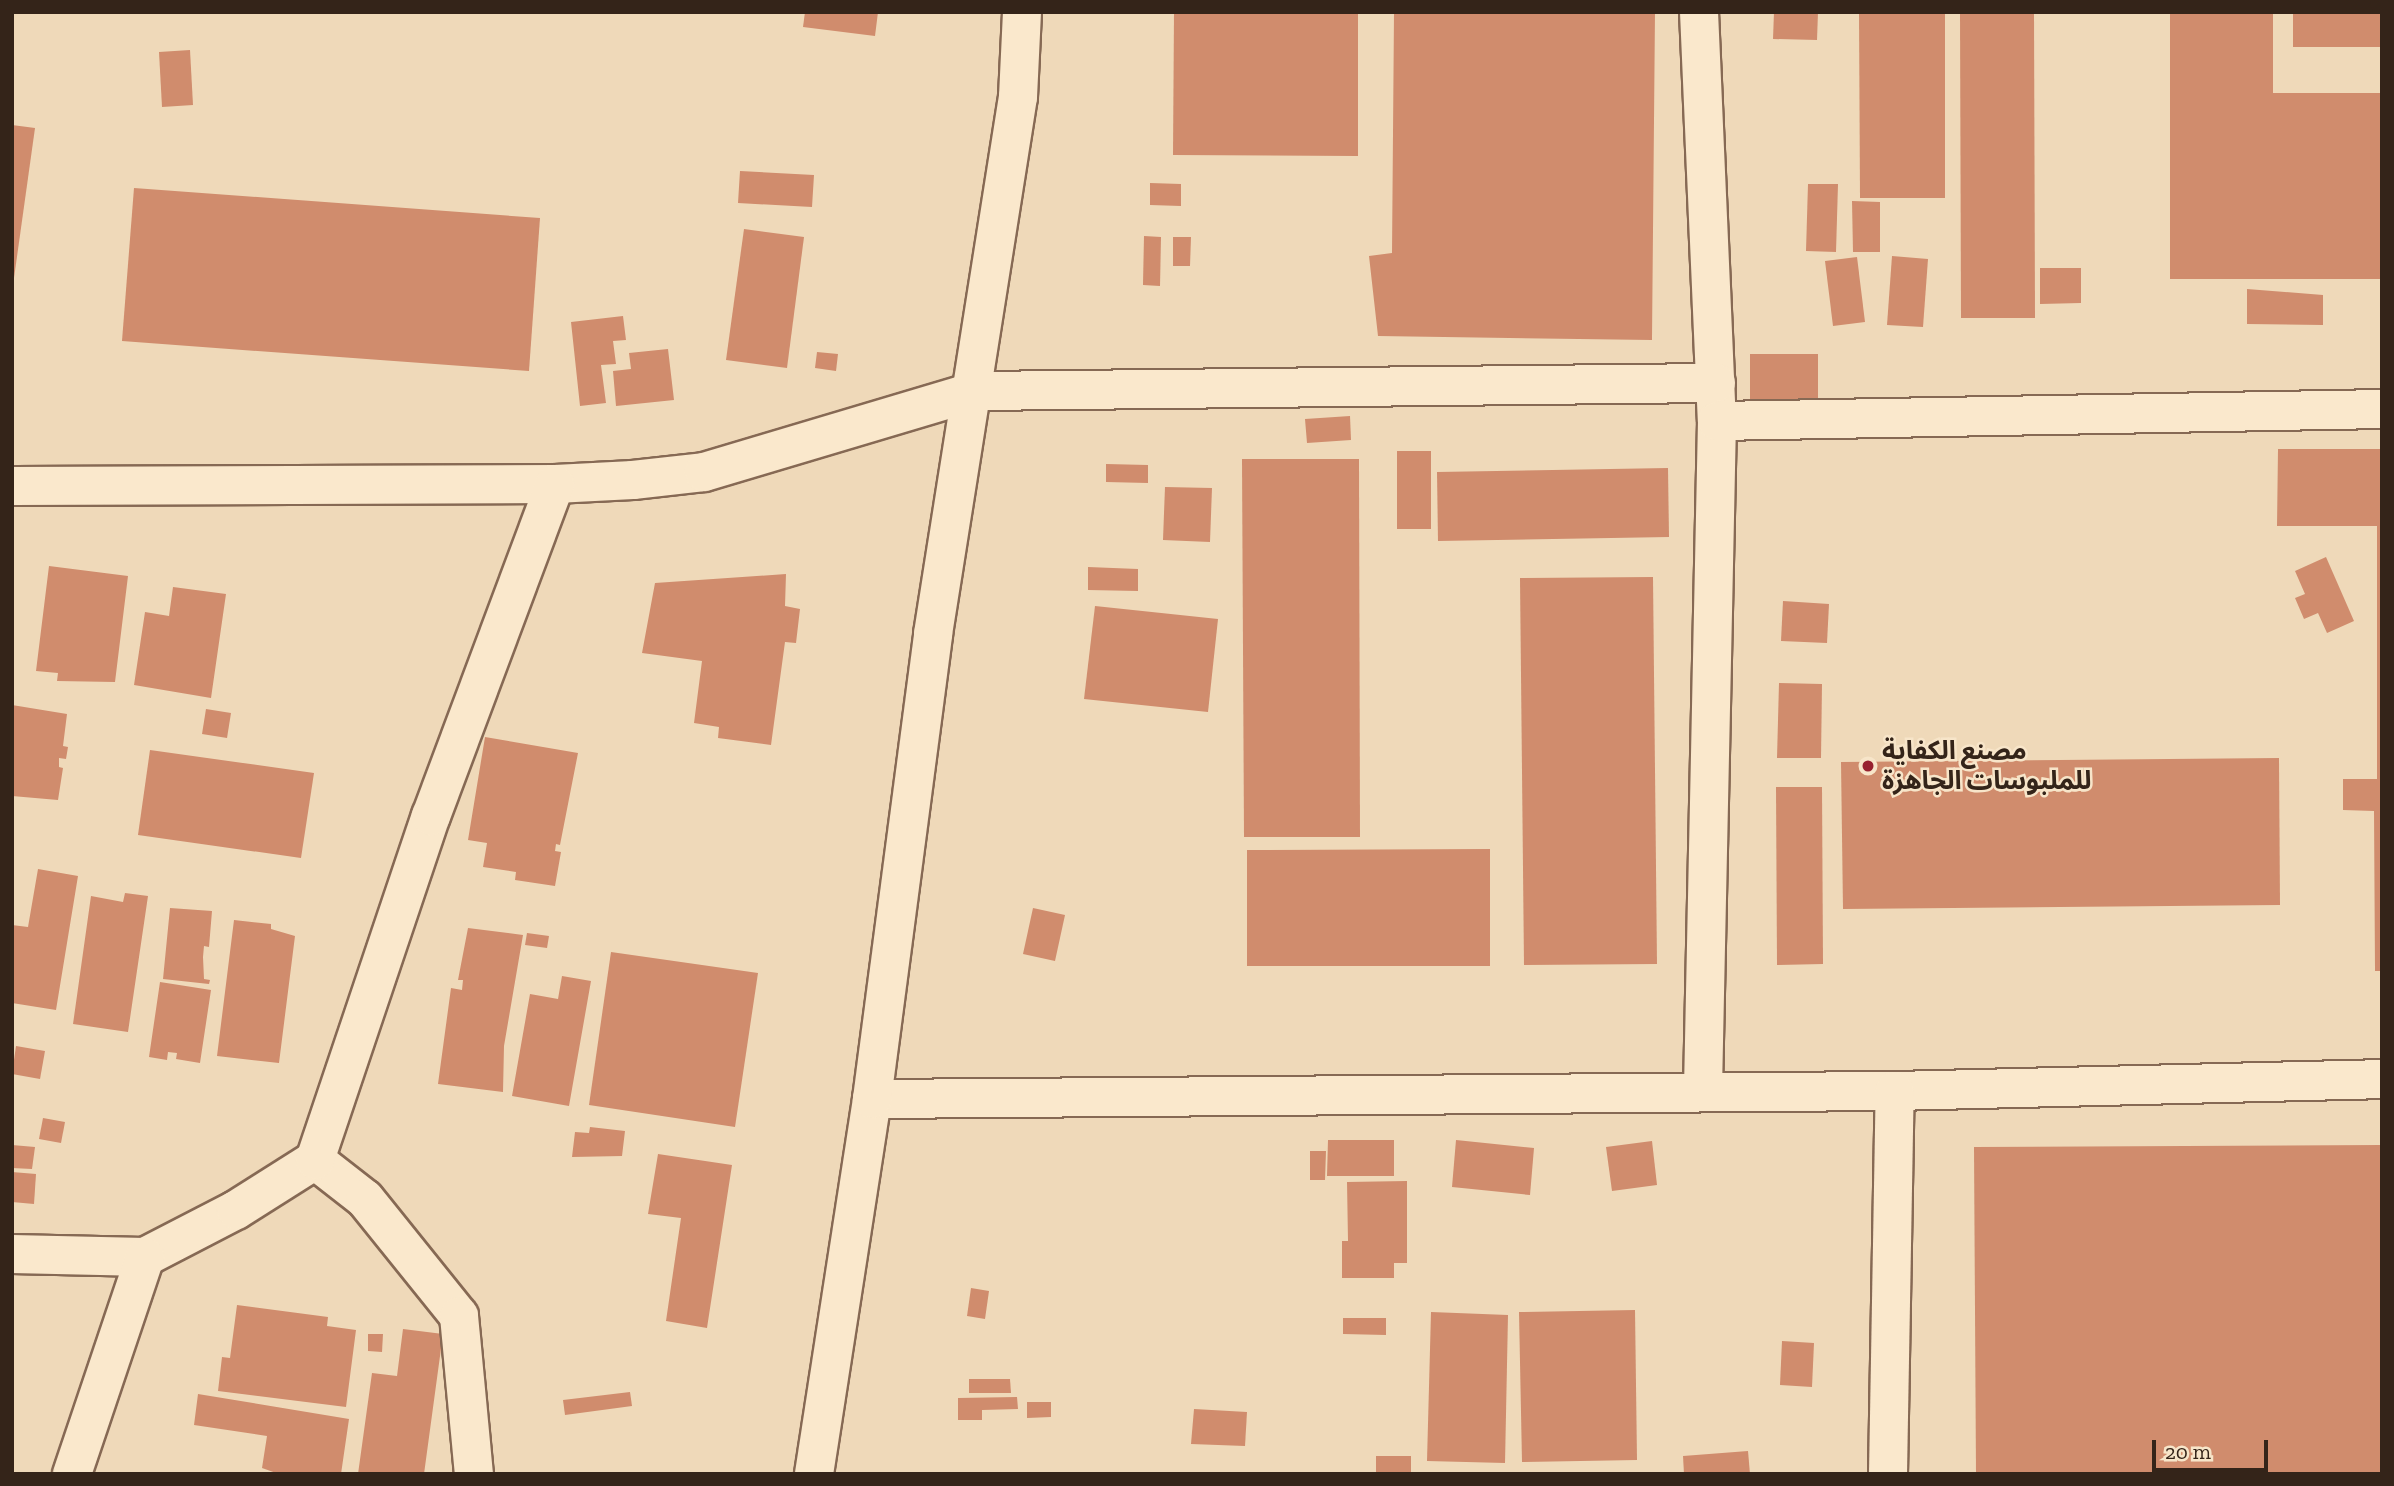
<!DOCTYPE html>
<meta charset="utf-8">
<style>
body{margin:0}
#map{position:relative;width:2394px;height:1486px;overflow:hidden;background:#efd9b9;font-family:"Zilla Slab","Noto Sans Arabic",serif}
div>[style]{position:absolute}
.building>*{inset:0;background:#d08c6d}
.roads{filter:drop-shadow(2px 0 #866954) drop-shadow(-2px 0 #866954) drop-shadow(0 2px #866954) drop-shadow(0 -2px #866954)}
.street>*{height:38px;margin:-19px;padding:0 19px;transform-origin:19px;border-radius:19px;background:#fae8cc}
.dots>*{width:19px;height:19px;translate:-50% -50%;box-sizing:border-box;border:4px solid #f7e5c9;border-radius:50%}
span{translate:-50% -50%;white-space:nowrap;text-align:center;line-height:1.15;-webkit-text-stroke:5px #f7e5c9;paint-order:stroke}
.poi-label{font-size:26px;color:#342419;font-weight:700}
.left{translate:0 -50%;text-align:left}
.frame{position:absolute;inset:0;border:14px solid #342419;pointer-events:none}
.scale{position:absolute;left:2152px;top:1440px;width:116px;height:32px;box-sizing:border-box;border:4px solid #342419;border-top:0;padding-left:9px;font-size:21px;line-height:24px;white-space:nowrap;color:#342419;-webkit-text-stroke:5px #f7e5c9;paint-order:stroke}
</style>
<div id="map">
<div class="building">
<div style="clip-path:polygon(805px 12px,878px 12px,875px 36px,803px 27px)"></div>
<div style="clip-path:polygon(1174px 12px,1358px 12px,1358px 156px,1173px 155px)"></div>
<div style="clip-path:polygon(1394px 12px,1655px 12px,1652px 340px,1378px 336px,1369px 256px,1392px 253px)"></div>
<div style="clip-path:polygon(1774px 12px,1818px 12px,1817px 40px,1773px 39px)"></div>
<div style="clip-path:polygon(1859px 12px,1945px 12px,1945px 198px,1860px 198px)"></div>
<div style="clip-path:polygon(1960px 12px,2034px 12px,2035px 318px,1961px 318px)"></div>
<div style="clip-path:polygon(2170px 12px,2273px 12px,2273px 93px,2382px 93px,2382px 279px,2170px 279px)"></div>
<div style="clip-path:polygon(2293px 12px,2382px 12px,2382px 47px,2293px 47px)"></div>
<div style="clip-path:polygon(190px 50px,193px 105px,162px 107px,159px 52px)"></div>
<div style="clip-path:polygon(12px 125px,35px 128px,14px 278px,12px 278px)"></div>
<div style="clip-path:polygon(740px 171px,814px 175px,812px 207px,738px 203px)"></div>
<div style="clip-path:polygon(1150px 183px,1181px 184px,1181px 206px,1150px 205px)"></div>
<div style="clip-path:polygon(1808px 184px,1838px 184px,1836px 252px,1806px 251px)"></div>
<div style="clip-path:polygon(134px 188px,540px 218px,529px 371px,122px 341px)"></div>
<div style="clip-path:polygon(1852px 201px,1880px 202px,1880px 252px,1853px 252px)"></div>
<div style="clip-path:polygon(744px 229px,804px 237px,787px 368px,726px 360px)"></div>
<div style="clip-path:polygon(1144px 236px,1161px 237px,1160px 286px,1143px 285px)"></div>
<div style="clip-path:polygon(1173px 237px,1191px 237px,1190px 266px,1173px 266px)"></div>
<div style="clip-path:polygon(1892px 256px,1928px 259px,1923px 327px,1887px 325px)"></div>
<div style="clip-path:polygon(1857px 257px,1865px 322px,1833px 326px,1825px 261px)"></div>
<div style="clip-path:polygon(2040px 268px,2081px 268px,2081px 303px,2040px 304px)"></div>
<div style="clip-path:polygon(2247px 289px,2323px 295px,2323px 325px,2247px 324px)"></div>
<div style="clip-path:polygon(623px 316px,626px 340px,613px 341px,616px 364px,601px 365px,606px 403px,580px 406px,571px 322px)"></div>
<div style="clip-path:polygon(668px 349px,674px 400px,616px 406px,613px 371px,631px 369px,629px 353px)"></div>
<div style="clip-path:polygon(817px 352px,838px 354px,836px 371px,815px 368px)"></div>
<div style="clip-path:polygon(1750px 354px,1818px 354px,1818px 412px,1750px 412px)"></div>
<div style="clip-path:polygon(1350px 416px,1351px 440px,1307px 443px,1305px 419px)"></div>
<div style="clip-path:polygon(2278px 449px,2382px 449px,2382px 971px,2375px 971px,2374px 811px,2343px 810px,2343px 779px,2377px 779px,2377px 526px,2277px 526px)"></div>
<div style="clip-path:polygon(1397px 451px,1431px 451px,1431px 529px,1397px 529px)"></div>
<div style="clip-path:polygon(1242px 459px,1359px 459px,1360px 837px,1244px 837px)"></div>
<div style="clip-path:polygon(1106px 464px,1148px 465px,1148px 483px,1106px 482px)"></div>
<div style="clip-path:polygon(1668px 468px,1669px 537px,1438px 541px,1437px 472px)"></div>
<div style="clip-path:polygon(1165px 487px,1212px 488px,1210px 542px,1163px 540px)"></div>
<div style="clip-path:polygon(2326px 557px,2354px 621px,2327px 633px,2318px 613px,2304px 619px,2295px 598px,2305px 594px,2295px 571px)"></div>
<div style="clip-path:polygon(49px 566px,128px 576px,115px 682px,57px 681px,58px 673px,36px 671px)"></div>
<div style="clip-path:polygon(1088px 567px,1138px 569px,1138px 591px,1088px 590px)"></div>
<div style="clip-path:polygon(786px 574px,785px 606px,800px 609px,796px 643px,785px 642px,771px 745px,718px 738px,719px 727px,694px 723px,702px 661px,642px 653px,655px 583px)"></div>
<div style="clip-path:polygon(1653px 577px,1657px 964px,1524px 965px,1520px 578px)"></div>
<div style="clip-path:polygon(173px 587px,226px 594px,211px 698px,134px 685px,145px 612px,169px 616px)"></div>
<div style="clip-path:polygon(1783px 601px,1829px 604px,1827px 643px,1781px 641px)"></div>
<div style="clip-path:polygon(1095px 606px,1218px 619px,1208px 712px,1084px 699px)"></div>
<div style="clip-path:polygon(1779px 683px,1822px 684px,1821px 758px,1777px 758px)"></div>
<div style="clip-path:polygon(12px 705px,67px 714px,63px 746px,68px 747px,66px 759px,59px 758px,59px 767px,63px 768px,58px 800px,12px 796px)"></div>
<div style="clip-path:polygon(206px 709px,231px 713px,227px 738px,202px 734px)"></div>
<div style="clip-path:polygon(485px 737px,578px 753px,560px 845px,556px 844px,555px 851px,561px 852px,555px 886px,515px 880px,516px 872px,483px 867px,487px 843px,468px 840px)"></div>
<div style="clip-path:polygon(150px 750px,314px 773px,301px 858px,138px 835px)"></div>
<div style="clip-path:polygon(2279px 758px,2280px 905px,1843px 909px,1841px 762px)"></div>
<div style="clip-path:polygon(1776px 787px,1822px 787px,1823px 964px,1777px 965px)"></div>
<div style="clip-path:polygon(1490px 849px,1490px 966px,1247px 966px,1247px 850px)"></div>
<div style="clip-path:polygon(38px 869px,78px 876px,56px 1010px,12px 1003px,12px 925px,28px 927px)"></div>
<div style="clip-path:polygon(125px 893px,148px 896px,128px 1032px,73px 1024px,91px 896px,123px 902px)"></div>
<div style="clip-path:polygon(170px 908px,212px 911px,209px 947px,204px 946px,203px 957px,204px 979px,210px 980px,209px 984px,163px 979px)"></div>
<div style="clip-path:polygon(1033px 908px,1065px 915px,1055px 961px,1023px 954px)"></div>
<div style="clip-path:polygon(234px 920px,271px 924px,271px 929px,295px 936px,279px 1063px,217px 1056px)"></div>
<div style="clip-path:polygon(468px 928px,523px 935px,504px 1046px,503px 1092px,438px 1084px,451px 988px,462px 990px,463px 980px,458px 980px)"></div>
<div style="clip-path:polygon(527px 933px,549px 936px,547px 948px,525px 945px)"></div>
<div style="clip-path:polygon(611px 952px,758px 973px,735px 1127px,589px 1105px)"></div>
<div style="clip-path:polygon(562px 976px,591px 981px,569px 1106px,512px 1096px,530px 994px,558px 999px)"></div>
<div style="clip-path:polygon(160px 982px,211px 990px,200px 1063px,176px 1059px,177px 1053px,168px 1052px,167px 1060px,149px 1057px)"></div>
<div style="clip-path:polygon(16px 1046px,45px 1051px,40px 1079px,12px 1074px)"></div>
<div style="clip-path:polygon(43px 1118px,65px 1122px,61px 1143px,39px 1139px)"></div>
<div style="clip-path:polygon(590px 1127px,625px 1131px,622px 1156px,572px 1157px,575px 1132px,589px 1133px)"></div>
<div style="clip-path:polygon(1328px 1140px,1394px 1140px,1394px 1176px,1327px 1176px)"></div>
<div style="clip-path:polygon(1456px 1140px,1534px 1148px,1530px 1195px,1452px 1187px)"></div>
<div style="clip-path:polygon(1652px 1141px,1657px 1185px,1612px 1191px,1606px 1147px)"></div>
<div style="clip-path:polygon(12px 1145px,35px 1147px,32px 1169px,12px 1168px)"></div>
<div style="clip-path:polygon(2382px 1145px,2382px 1474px,1976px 1474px,1974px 1147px)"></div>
<div style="clip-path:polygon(1310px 1151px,1326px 1151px,1325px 1180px,1310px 1180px)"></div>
<div style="clip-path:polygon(658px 1154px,732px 1165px,707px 1328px,666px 1321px,681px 1218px,648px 1214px)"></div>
<div style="clip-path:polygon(12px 1172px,36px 1174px,34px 1204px,12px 1202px)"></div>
<div style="clip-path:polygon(1407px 1181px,1407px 1263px,1394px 1263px,1394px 1278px,1342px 1278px,1342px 1241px,1348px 1241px,1347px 1182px)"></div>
<div style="clip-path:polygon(971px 1288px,989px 1291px,985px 1319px,967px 1316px)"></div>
<div style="clip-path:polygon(237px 1305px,328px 1317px,327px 1326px,356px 1330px,346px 1407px,218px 1391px,222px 1357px,230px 1358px)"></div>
<div style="clip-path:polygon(1635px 1310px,1637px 1460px,1522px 1462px,1519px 1312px)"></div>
<div style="clip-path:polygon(1431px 1312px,1508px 1315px,1505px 1463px,1427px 1461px)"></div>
<div style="clip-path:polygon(1343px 1318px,1386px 1318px,1386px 1335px,1343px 1334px)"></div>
<div style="clip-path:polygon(403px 1329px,443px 1334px,424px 1474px,358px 1474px,372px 1373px,397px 1376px)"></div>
<div style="clip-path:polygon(368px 1334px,383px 1334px,382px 1352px,368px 1351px)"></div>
<div style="clip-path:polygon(1782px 1341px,1814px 1343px,1812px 1387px,1780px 1385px)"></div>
<div style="clip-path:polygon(969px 1379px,1010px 1379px,1011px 1393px,969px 1393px)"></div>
<div style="clip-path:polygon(630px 1392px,632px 1406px,565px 1415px,563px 1400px)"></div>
<div style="clip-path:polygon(198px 1394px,349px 1419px,341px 1474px,279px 1474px,262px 1468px,267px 1436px,194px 1425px)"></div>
<div style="clip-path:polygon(1017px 1397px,1018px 1409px,982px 1410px,982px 1420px,958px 1420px,958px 1398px)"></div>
<div style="clip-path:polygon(1027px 1402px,1051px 1402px,1051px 1417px,1027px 1418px)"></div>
<div style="clip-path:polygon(1194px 1409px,1247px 1412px,1245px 1446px,1191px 1444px)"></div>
<div style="clip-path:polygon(1748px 1451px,1750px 1474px,1684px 1474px,1683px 1456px)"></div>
<div style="clip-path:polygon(1376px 1456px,1411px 1456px,1411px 1474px,1376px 1474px)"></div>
</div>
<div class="roads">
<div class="street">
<div style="left:1699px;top:12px;width:409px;rotate:87.5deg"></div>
<div style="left:1717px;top:421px;width:668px;rotate:91.2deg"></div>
<div style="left:1717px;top:421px;width:665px;rotate:-1.03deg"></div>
<div style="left:12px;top:486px;width:543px;rotate:-0.21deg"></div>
<div style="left:555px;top:484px;width:78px;rotate:-2.9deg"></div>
<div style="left:633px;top:480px;width:71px;rotate:-6.4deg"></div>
<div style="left:704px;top:472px;width:283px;rotate:-16.6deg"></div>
<div style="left:975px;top:391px;width:741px;rotate:-0.62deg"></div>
<div style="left:872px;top:1099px;width:1023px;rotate:-0.45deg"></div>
<div style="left:1895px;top:1091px;width:487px;rotate:-1.4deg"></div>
<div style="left:315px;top:1160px;width:63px;rotate:38deg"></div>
<div style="left:365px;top:1199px;width:150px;rotate:51.2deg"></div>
<div style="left:459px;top:1316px;width:159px;rotate:84.6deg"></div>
<div style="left:12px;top:1254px;width:133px;rotate:1.3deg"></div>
<div style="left:145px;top:1257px;width:102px;rotate:-27.3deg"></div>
<div style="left:236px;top:1210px;width:93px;rotate:-32.3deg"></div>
<div style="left:315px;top:1160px;width:363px;rotate:-71.4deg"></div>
<div style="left:431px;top:816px;width:354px;rotate:-69.5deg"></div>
<div style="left:72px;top:1474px;width:229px;rotate:-71.4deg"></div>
<div style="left:814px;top:1474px;width:379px;rotate:-81.2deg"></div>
<div style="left:872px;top:1099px;width:469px;rotate:-82.5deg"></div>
<div style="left:933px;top:634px;width:544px;rotate:-81.01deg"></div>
<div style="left:1018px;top:97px;width:85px;rotate:-87.3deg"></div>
<div style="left:1888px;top:1474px;width:383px;rotate:-89deg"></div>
</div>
</div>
<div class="dots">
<div style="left:1868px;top:766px;background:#98212f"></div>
</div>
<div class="poi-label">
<span class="left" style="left:1882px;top:766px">مصنع الكفاية<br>للملبوسات الجاهزة</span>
</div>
<div class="frame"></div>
<div class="scale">20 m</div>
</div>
